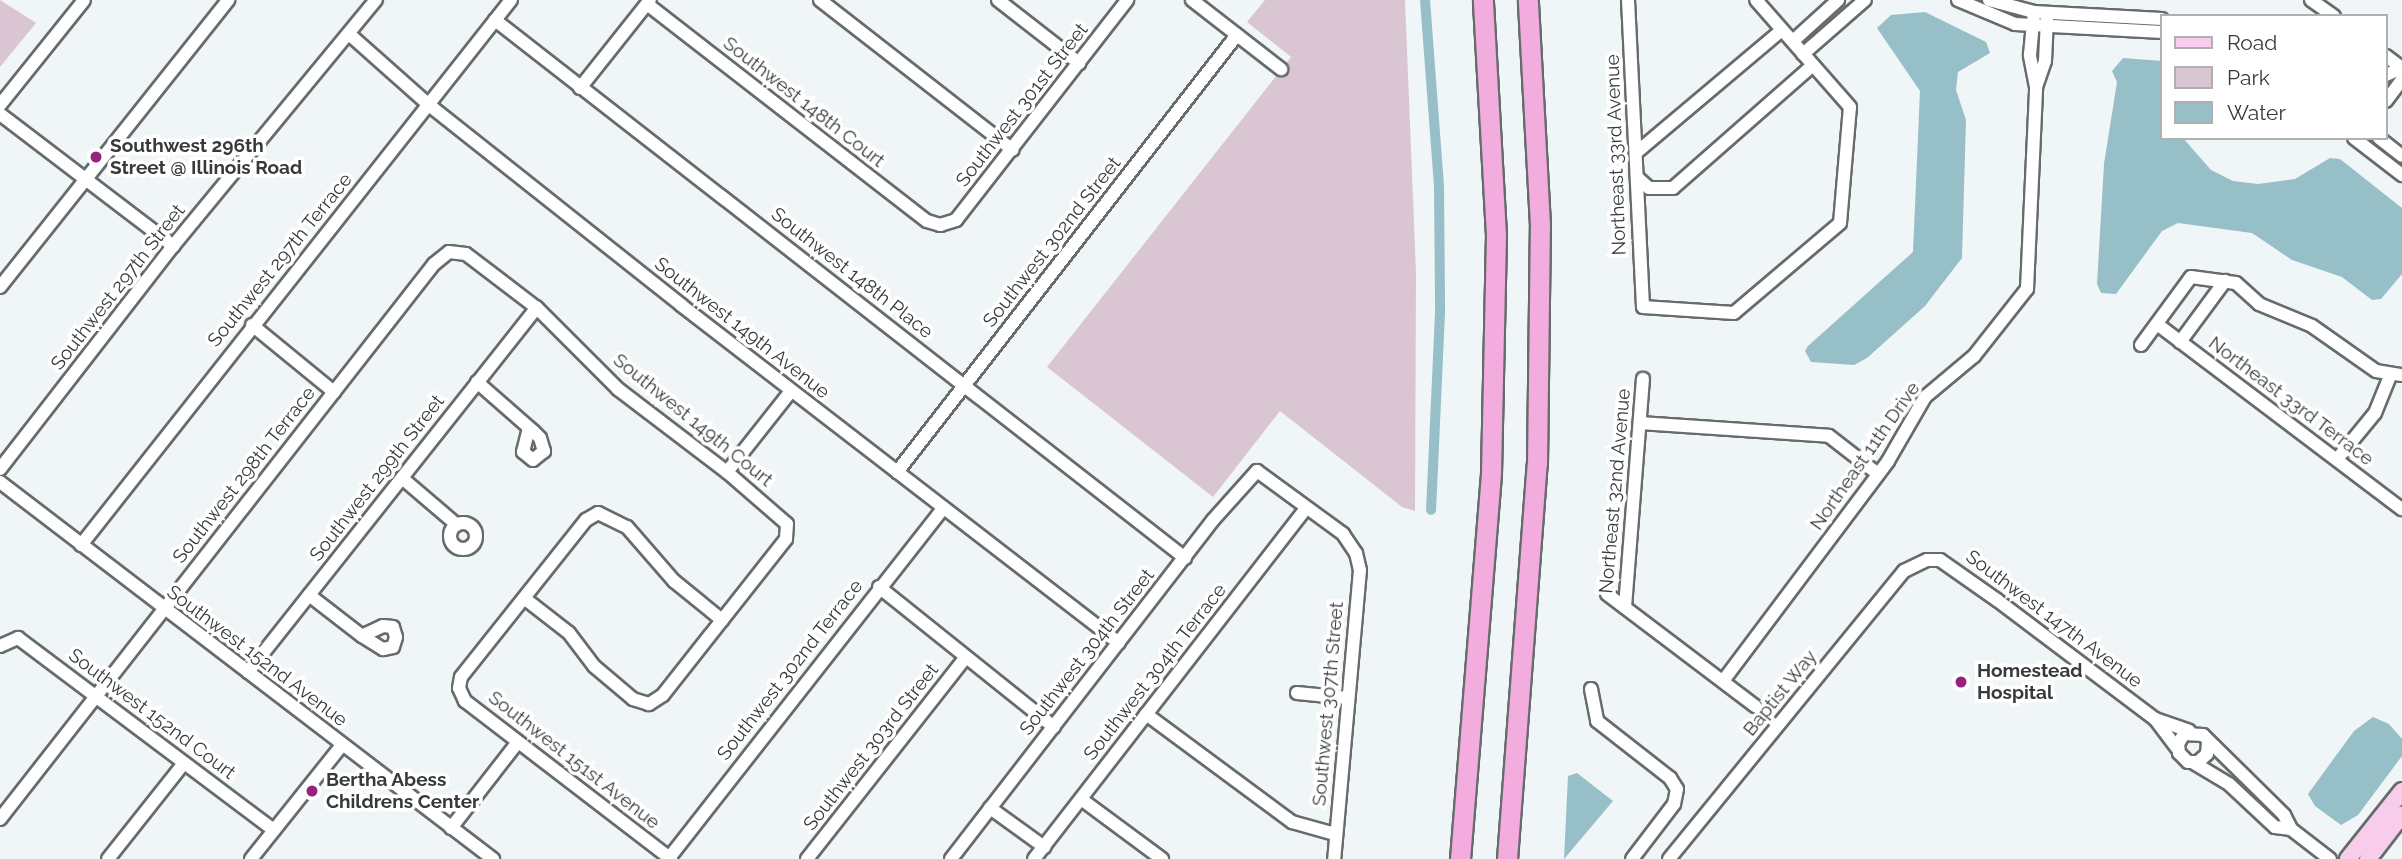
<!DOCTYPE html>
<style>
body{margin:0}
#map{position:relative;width:2402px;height:859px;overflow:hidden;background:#f0f5f7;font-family:Raleway,sans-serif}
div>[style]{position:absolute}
.green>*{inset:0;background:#dac6d3}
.water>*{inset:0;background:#97bfc7}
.canal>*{height:10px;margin:-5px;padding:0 5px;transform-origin:5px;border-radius:5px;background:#97bfc7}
.roads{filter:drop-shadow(2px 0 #666b6c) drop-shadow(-2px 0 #666b6c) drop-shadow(0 2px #666b6c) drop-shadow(0 -2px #666b6c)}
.minor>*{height:12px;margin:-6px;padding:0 6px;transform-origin:6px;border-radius:6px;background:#fff}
.minor>.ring{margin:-6px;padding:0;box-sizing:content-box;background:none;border:12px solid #fff;border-radius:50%}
.major>*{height:16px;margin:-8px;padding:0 8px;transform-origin:8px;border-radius:8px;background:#f8cdeb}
.highway>*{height:19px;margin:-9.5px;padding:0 9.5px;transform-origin:9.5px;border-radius:9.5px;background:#f3acde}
.dots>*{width:19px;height:19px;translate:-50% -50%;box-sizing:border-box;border:4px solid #fff;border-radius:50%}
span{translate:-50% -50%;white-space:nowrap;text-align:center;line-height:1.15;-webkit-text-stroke:7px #fff;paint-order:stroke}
.street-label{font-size:19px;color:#383a3a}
.poi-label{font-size:19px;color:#383a3a;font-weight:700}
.left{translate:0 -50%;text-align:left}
.legend{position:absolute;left:2160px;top:14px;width:228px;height:126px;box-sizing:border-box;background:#fff;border:2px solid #afb0b0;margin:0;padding:9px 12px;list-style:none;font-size:21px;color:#383a3a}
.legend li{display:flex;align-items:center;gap:14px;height:35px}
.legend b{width:35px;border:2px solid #afb0b0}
</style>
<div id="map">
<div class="green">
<div style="clip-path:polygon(0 0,36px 23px,0 67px)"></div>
<div style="clip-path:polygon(1265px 0,1405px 0,1416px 273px,1415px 511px,1402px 507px,1280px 411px,1213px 497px,1047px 367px,1291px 57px,1247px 22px)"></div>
</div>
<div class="water">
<div style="clip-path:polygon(1925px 12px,1986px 42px,1990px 53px,1958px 72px,1956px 90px,1966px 120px,1962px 258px,1925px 306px,1867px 358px,1854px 365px,1811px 362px,1805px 351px,1808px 346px,1913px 252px,1920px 91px,1877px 28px,1891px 15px)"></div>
<div style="clip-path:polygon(2123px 58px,2162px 61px,2162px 138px,2183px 138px,2211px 170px,2233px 181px,2258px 184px,2295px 179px,2330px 158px,2340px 159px,2402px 208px,2402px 274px,2381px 299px,2372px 300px,2342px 277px,2292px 260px,2252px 233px,2178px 223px,2162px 231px,2116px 294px,2101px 293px,2097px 284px,2104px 164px,2117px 82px,2112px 71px)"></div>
<div style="clip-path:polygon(2373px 717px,2389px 724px,2402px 739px,2402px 756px,2358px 815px,2341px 825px,2315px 806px,2308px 794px,2354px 731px)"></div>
<div style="clip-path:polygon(1577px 773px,1613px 801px,1564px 859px,1568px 776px)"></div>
</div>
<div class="canal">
<div style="left:1425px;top:0;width:187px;rotate:85.7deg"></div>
<div style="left:1439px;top:186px;width:127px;rotate:89.5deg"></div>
<div style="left:1440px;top:313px;width:197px;rotate:92.6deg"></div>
</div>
<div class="roads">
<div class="minor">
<div style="left:820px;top:0;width:244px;rotate:37.9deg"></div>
<div style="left:998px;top:0;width:103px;rotate:37.9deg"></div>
<div style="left:1192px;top:0;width:113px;rotate:37.8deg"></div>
<div style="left:1628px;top:0;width:307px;rotate:87.2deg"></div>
<div style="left:1643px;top:307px;width:91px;rotate:3.8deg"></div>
<div style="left:1734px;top:313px;width:139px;rotate:-40.3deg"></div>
<div style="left:1840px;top:223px;width:116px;rotate:-85.1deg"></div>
<div style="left:1850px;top:107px;width:142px;rotate:-131.3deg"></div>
<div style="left:1958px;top:0;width:62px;rotate:22.8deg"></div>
<div style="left:2015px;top:24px;width:147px;rotate:3.1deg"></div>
<div style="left:1989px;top:0;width:47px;rotate:14.9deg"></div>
<div style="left:2034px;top:12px;width:128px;rotate:3.1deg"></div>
<div style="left:2311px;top:0;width:28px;rotate:35deg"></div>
<div style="left:647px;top:4px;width:354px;rotate:37.8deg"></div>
<div style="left:927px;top:221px;width:14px;rotate:17deg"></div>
<div style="left:940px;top:225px;width:17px;rotate:-17deg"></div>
<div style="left:956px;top:220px;width:279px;rotate:-52.1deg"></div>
<div style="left:495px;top:20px;width:875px;rotate:37.94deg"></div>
<div style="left:349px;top:34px;width:107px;rotate:41.6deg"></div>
<div style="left:429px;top:105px;width:322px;rotate:38.4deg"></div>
<div style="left:681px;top:305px;width:553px;rotate:37.66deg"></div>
<div style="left:1793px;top:41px;width:61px;rotate:-42.3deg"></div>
<div style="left:1803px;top:54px;width:82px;rotate:-41.1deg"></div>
<div style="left:2386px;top:56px;width:20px;rotate:37deg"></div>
<div style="left:2386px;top:75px;width:17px;rotate:-24deg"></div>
<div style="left:2036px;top:87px;width:28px;rotate:-71deg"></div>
<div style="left:2045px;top:61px;width:42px;rotate:-87.3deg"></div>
<div style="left:580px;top:88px;width:112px;rotate:-51.5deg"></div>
<div style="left:2386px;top:101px;width:26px;rotate:-53deg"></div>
<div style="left:0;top:105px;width:134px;rotate:-51.3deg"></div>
<div style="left:0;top:114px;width:218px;rotate:37.3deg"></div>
<div style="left:2354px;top:138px;width:61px;rotate:37.6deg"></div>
<div style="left:2379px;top:138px;width:29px;rotate:38deg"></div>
<div style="left:1637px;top:152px;width:189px;rotate:-40.1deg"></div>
<div style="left:1639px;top:179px;width:13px;rotate:42deg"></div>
<div style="left:1649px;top:188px;width:24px"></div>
<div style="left:1673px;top:188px;width:186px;rotate:-41.3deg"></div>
<div style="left:0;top:287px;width:367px;rotate:-51.5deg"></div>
<div style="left:2157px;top:324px;width:307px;rotate:37.1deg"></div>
<div style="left:252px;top:325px;width:106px;rotate:39.3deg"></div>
<div style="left:2180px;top:342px;width:76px;rotate:-53.6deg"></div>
<div style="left:2141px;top:345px;width:84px;rotate:-53.7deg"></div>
<div style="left:2191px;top:277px;width:45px;rotate:7.6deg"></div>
<div style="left:2236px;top:283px;width:31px;rotate:42deg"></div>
<div style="left:2259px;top:304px;width:57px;rotate:22.5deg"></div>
<div style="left:2312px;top:326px;width:78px;rotate:35.1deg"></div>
<div style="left:2376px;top:371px;width:26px;rotate:9deg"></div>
<div style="left:477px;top:382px;width:74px;rotate:41.2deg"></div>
<div style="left:533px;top:431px;width:10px;rotate:45deg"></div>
<div style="left:540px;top:438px;width:14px;rotate:73deg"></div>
<div style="left:544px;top:451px;width:14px;rotate:141deg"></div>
<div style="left:533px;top:460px;width:13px;rotate:-141deg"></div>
<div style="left:523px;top:452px;width:25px;rotate:-76deg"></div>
<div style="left:1640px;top:423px;width:189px;rotate:3.9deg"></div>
<div style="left:1829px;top:436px;width:62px;rotate:37.8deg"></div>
<div style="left:2338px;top:458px;width:58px;rotate:-50.6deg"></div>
<div style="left:2375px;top:413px;width:40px;rotate:-68deg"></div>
<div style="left:0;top:469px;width:282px;rotate:-52.2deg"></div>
<div style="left:173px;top:246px;width:319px;rotate:-50.5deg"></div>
<div style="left:727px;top:472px;width:103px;rotate:-51.7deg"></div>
<div style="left:897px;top:472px;width:554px;rotate:-52.12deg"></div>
<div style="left:402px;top:478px;width:72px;rotate:40.5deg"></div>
<div style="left:0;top:482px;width:621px;rotate:37.41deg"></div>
<div class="ring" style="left:450px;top:523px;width:14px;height:14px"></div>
<div style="left:81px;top:545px;width:694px;rotate:-51.73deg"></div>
<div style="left:879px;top:587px;width:224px;rotate:38.7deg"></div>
<div style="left:1607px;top:594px;width:186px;rotate:37.1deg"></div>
<div style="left:309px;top:595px;width:67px;rotate:37.7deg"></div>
<div style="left:362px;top:636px;width:25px;rotate:32deg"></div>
<div style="left:383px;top:649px;width:10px;rotate:-11deg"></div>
<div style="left:393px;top:647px;width:10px;rotate:-73deg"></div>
<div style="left:396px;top:637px;width:10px;rotate:-107deg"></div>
<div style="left:393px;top:627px;width:10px;rotate:-174deg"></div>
<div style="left:383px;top:626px;width:23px;rotate:155deg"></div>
<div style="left:1625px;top:607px;width:229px;rotate:-85.5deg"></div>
<div style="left:0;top:646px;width:20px;rotate:-24deg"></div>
<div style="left:18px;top:638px;width:320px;rotate:36.9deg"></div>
<div style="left:248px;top:672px;width:465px;rotate:-51.6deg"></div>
<div style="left:1723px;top:681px;width:275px;rotate:-53.1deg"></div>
<div style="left:1888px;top:461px;width:74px;rotate:-60deg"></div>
<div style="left:1925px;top:397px;width:64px;rotate:-39.9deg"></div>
<div style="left:1974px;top:356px;width:85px;rotate:-51.7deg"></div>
<div style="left:2027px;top:289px;width:202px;rotate:-87.4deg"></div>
<div style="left:2036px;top:87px;width:33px;rotate:-101deg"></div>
<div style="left:2030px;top:55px;width:43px;rotate:-84.7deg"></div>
<div style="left:1591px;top:689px;width:33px;rotate:79deg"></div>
<div style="left:1597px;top:721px;width:93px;rotate:38deg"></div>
<div style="left:1670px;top:778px;width:13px;rotate:58deg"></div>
<div style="left:1677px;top:789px;width:15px;rotate:101deg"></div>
<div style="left:1674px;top:804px;width:69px;rotate:127.4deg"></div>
<div style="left:1297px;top:693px;width:51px;rotate:5.6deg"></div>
<div style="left:1146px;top:714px;width:182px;rotate:36.5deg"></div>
<div style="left:1292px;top:822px;width:45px;rotate:15.6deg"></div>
<div style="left:2155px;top:719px;width:36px;rotate:19deg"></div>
<div style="left:2208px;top:742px;width:12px;rotate:95deg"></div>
<div style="left:2207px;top:754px;width:12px;rotate:138deg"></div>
<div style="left:2198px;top:762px;width:10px;rotate:180deg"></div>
<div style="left:2188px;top:762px;width:13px;rotate:-135deg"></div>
<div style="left:2179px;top:753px;width:9px;rotate:-96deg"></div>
<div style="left:2178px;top:744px;width:12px;rotate:-59deg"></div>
<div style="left:2184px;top:734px;width:19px;rotate:3deg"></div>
<div style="left:2203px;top:735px;width:114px;rotate:44.6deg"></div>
<div style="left:2284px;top:815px;width:16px;rotate:63deg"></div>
<div style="left:2291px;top:829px;width:49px;rotate:37.6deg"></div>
<div style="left:2194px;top:763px;width:41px;rotate:31deg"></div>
<div style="left:2229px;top:784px;width:63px;rotate:43.1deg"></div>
<div style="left:2275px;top:827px;width:16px;rotate:7deg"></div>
<div style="left:1081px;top:799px;width:101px;rotate:36.5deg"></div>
<div style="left:990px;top:808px;width:67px;rotate:35.8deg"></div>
<div style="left:0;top:819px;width:705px;rotate:-51.98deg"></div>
<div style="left:434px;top:264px;width:19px;rotate:-39deg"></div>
<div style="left:449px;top:252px;width:17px;rotate:7deg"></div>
<div style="left:466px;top:254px;width:89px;rotate:37.3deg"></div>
<div style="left:537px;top:308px;width:115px;rotate:45deg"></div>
<div style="left:618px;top:389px;width:137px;rotate:37.3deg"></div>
<div style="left:727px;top:472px;width:79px;rotate:40.9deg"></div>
<div style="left:787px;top:524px;width:15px;rotate:94deg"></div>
<div style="left:786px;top:539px;width:199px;rotate:128.3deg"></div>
<div style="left:663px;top:695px;width:17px;rotate:147deg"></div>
<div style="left:649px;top:704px;width:17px;rotate:-163deg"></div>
<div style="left:633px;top:699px;width:51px;rotate:-139.8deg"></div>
<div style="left:594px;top:666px;width:41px;rotate:-127.1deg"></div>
<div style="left:569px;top:633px;width:57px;rotate:-142.1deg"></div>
<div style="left:451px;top:828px;width:109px;rotate:-52.1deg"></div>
<div style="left:669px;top:858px;width:444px;rotate:-51.9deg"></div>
<div style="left:108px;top:859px;width:122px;rotate:-51.6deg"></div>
<div style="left:251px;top:859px;width:146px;rotate:-51.4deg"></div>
<div style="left:671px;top:859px;width:260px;rotate:-142.5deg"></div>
<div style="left:465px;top:701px;width:14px;rotate:-115deg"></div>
<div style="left:459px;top:688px;width:11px;rotate:-80deg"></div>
<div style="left:461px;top:677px;width:201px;rotate:-51.5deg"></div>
<div style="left:586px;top:520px;width:14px;rotate:-30deg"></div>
<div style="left:598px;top:513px;width:32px;rotate:26deg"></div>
<div style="left:627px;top:527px;width:72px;rotate:49deg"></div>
<div style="left:674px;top:581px;width:62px;rotate:39.1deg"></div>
<div style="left:807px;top:859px;width:256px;rotate:-51.8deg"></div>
<div style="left:951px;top:859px;width:428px;rotate:-52.3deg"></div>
<div style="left:1213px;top:520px;width:66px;rotate:-48.1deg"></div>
<div style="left:1257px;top:471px;width:107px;rotate:36.2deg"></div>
<div style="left:1343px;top:534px;width:23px;rotate:56deg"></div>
<div style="left:1356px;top:553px;width:17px;rotate:77deg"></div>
<div style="left:1360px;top:570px;width:290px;rotate:95.1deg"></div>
<div style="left:1034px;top:859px;width:444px;rotate:-52.2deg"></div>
<div style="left:1669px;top:859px;width:372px;rotate:-50.8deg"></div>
<div style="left:1904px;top:571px;width:25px;rotate:-26deg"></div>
<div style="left:1927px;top:560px;width:13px"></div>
<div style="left:1940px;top:560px;width:70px;rotate:35.1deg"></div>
<div style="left:1997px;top:600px;width:198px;rotate:37deg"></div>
<div style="left:2155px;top:719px;width:36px;rotate:53deg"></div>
</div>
<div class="major">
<div style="left:2348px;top:859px;width:87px;rotate:-51.5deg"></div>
<div style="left:2368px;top:859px;width:56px;rotate:-52.3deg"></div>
</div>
<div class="highway">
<div style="left:1460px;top:859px;width:387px;rotate:-85.4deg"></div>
<div style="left:1491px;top:473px;width:238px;rotate:-88.8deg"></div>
<div style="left:1496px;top:235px;width:235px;rotate:-93.2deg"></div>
<div style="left:1507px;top:859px;width:396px;rotate:-85.7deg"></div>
<div style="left:1537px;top:464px;width:239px;rotate:-89.3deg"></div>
<div style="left:1540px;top:225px;width:225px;rotate:-93.1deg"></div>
</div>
</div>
<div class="dots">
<div style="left:96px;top:157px;background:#97227e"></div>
<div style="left:1961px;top:682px;background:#97227e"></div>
<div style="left:312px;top:791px;background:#97227e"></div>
</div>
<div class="street-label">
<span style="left:804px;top:102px;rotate:38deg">Southwest 148th Court</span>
<span style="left:1022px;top:105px;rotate:-52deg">Southwest 301st Street</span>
<span style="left:1616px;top:155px;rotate:-92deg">Northeast 33rd Avenue</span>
<span style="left:1052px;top:242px;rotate:-52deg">Southwest 302nd Street</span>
<span style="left:280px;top:260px;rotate:-51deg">Southwest 297th Terrace</span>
<span style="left:852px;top:273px;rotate:38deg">Southwest 148th Place</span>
<span style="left:118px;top:287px;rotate:-52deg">Southwest 297th Street</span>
<span style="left:742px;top:328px;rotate:38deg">Southwest 149th Avenue</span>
<span style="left:2291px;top:401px;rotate:37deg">Northeast 33rd Terrace</span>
<span style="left:693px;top:420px;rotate:39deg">Southwest 149th Court</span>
<span style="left:1865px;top:456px;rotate:-55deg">Northeast 11th Drive</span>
<span style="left:244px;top:475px;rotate:-52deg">Southwest 298th Terrace</span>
<span style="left:377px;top:478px;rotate:-52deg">Southwest 299th Street</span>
<span style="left:1615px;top:491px;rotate:-85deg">Northeast 32nd Avenue</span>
<span style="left:2054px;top:619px;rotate:37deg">Southwest 147th Avenue</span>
<span style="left:1087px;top:652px;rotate:-52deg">Southwest 304th Street</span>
<span style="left:257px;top:656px;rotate:37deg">Southwest 152nd Avenue</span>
<span style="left:790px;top:670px;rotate:-52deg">Southwest 302nd Terrace</span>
<span style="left:1155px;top:672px;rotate:-52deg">Southwest 304th Terrace</span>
<span style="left:1780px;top:693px;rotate:-51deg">Baptist Way</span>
<span style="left:1328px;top:704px;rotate:-85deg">Southwest 307th Street</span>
<span style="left:152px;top:714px;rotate:37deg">Southwest 152nd Court</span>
<span style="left:871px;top:747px;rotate:-52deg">Southwest 303rd Street</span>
<span style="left:574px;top:760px;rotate:38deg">Southwest 151st Avenue</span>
</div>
<div class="poi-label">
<span class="left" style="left:110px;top:157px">Southwest 296th<br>Street @ Illinois Road</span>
<span class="left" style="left:1977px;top:682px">Homestead<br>Hospital</span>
<span class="left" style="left:326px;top:791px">Bertha Abess<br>Childrens Center</span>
</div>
<ul class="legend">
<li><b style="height:9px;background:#f8cdeb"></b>Road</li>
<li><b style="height:19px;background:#dac6d3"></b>Park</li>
<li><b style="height:19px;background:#97bfc7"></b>Water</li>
</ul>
</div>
